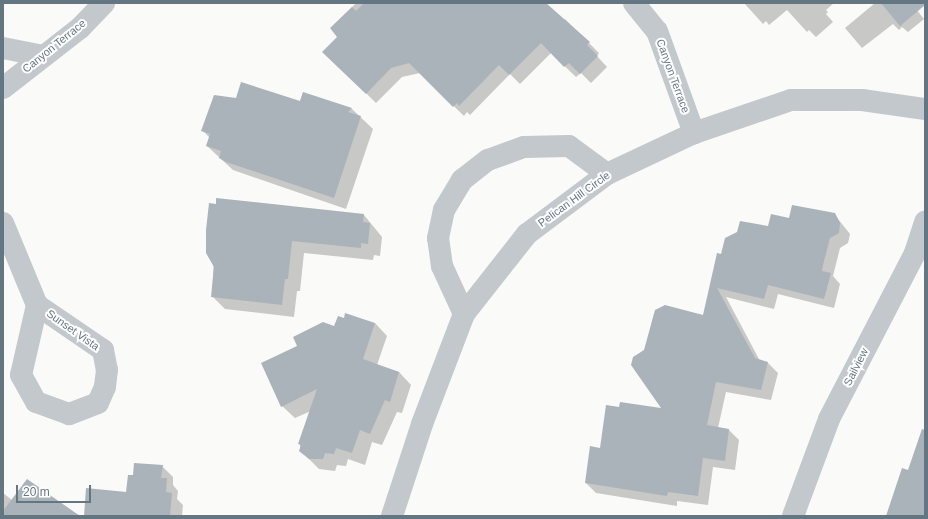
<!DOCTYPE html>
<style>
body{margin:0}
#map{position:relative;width:928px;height:519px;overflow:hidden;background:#fafaf8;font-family:Helvetica,sans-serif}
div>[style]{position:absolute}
.shadow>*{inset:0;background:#0003}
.building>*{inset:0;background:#aab3b9}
.minor>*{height:22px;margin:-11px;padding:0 11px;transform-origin:11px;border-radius:11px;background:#c3c8cc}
span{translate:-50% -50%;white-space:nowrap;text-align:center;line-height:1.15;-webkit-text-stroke:4px #fff;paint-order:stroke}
.street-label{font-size:11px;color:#657683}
.frame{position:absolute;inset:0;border:4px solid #657683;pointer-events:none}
.scale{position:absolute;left:16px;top:485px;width:75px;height:18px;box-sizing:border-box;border:2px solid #657683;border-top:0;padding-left:5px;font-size:12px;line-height:14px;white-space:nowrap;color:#657683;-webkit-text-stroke:3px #fff;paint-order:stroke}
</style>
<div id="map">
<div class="shadow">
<div style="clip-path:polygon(356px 3px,544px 3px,563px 21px,565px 19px,599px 53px,597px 56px,607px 67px,591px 83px,581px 73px,576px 77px,551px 53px,520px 84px,510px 74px,470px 115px,467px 112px,464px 116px,420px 73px,402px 77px,376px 103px,324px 52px,339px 37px,332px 28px)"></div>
<div style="clip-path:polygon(744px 3px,834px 3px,826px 10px,828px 12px,826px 14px,833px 22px,816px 37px,809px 30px,807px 32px,787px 10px,769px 25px,766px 21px,763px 24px)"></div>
<div style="clip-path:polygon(875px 3px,911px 3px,924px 19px,908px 32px,902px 27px,899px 30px,893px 24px,862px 48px,845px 28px)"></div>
<div style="clip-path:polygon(303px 93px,352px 109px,373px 129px,346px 209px,233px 170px,207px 146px,210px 138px,203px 131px,237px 99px,300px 102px)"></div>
<div style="clip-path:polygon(217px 199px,364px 215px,382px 237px,380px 256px,374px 255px,373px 260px,304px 253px,300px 291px,297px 291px,294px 317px,225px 309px,212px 296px)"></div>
<div style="clip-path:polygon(834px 214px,850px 234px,848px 243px,840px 248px,833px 276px,840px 284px,834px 308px,778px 294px,774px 309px,726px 297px,760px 361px,768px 363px,778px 373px,771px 400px,726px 392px,718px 428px,729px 430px,739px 440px,735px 470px,713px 467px,708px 505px,677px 501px,677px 506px,596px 493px,586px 483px,620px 408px,664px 410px,645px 351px,654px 314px,665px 307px,703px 316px,722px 255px,769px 227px,789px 219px)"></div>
<div style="clip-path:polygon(375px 323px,387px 336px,377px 365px,399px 372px,411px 385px,402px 413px,397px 412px,382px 445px,372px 442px,365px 465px,348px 459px,346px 466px,337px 465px,335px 471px,319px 469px,300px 450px,300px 444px,311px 411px,295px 418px,282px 406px,335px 327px)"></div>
<div style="clip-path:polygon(162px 466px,173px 477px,173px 485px,178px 491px,177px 499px,183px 505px,182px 516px,85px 516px,127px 493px)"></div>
<div style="clip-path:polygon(3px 493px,12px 500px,78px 516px,3px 516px)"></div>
</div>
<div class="building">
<div style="clip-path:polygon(364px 3px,546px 3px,590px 42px,587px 45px,598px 56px,580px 74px,569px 63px,564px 67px,541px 43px,509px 75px,499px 65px,459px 106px,457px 103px,453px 107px,409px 63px,391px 68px,366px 94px,322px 52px,337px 37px,330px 28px,352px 7px,356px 11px)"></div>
<div style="clip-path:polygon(881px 3px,925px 3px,925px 5px,900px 26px)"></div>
<div style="clip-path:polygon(241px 82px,300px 101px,303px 92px,352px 108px,348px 112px,361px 116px,334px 198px,226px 162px,219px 158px,221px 151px,206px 146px,210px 134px,201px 131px,214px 95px,236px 98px)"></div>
<div style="clip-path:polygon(216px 198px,364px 214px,363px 222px,370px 223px,368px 244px,361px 243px,361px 248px,292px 241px,288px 279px,285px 279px,282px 305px,211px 297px,214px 267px,206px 253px,206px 230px,209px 203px,216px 204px)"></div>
<div style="clip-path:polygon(792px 205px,835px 213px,840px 223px,839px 233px,830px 238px,823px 265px,822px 271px,831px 273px,824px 299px,768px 285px,764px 299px,717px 288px,755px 358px,768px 362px,761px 390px,716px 382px,707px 425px,729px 429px,725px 461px,703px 458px,698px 496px,668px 492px,667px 496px,585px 483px,590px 446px,600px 448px,606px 405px,619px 407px,620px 402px,661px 408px,631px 365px,633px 357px,644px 350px,655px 310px,665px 305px,703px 315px,717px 253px,721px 254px,725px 238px,737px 232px,740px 221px,768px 226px,771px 214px,789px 218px)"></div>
<div style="clip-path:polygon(345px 313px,375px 323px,363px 359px,399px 372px,390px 402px,385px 400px,370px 434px,360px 430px,352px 453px,336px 448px,334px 454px,325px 453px,323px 459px,309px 459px,299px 451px,301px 445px,298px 444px,317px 389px,281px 407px,261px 363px,297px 346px,293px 337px,323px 322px,334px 326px,338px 316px,344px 318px)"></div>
<div style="clip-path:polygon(922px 429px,925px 430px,925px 516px,886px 516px,902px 468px,908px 470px)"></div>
<div style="clip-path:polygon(134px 463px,163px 465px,161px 478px,167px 478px,166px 492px,172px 493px,170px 516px,84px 516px,86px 488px,126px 492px,128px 475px,133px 475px)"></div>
<div style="clip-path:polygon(27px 479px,80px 516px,3px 516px,3px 511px)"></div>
</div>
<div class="minor">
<div style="left:634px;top:3px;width:36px;rotate:51deg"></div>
<div style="left:657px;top:31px;width:109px;rotate:70.1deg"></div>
<div style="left:3px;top:48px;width:41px;rotate:11.3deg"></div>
<div style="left:3px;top:88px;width:98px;rotate:-37.9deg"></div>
<div style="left:80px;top:28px;width:35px;rotate:-46deg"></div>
<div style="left:3px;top:223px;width:89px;rotate:67.5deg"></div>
<div style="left:37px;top:305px;width:80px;rotate:34.3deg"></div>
<div style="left:103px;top:350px;width:20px;rotate:79deg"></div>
<div style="left:107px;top:370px;width:17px;rotate:97deg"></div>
<div style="left:105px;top:387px;width:17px;rotate:114deg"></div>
<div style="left:98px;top:403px;width:31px;rotate:159deg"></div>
<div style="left:69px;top:414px;width:35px;rotate:-160deg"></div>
<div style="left:36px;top:402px;width:31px;rotate:-119deg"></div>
<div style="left:21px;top:375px;width:72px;rotate:-77.1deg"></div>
<div style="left:464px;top:314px;width:53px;rotate:-114.6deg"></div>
<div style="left:442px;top:266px;width:28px;rotate:-98deg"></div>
<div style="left:438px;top:238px;width:29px;rotate:-78deg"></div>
<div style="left:444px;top:210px;width:35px;rotate:-59deg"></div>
<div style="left:462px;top:180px;width:33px;rotate:-38deg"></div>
<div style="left:488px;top:160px;width:38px;rotate:-20deg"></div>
<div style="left:524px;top:147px;width:45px;rotate:-1.3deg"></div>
<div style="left:569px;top:146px;width:47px;rotate:36.4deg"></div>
<div style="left:392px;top:516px;width:97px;rotate:-71.9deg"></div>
<div style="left:422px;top:424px;width:118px;rotate:-69.1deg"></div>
<div style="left:464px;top:314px;width:102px;rotate:-51.8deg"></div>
<div style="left:527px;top:234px;width:100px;rotate:-36.9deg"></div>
<div style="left:607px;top:174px;width:96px;rotate:-25.2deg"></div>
<div style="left:694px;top:133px;width:102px;rotate:-18.8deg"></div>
<div style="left:791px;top:100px;width:71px"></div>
<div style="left:862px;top:100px;width:64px;rotate:8.1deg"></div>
<div style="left:793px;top:516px;width:103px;rotate:-69.6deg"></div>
<div style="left:829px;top:419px;width:187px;rotate:-62.6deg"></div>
<div style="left:915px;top:253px;width:33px;rotate:-72deg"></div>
</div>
<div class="street-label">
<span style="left:54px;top:46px;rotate:-39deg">Canyon Terrace</span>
<span style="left:673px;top:76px;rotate:70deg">Canyon Terrace</span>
<span style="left:574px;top:199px;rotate:-36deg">Pelican Hill Circle</span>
<span style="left:73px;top:330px;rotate:35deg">Sunset Vista</span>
<span style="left:856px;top:367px;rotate:-63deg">Sailview</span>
</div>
<div class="frame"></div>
<div class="scale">20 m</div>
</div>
